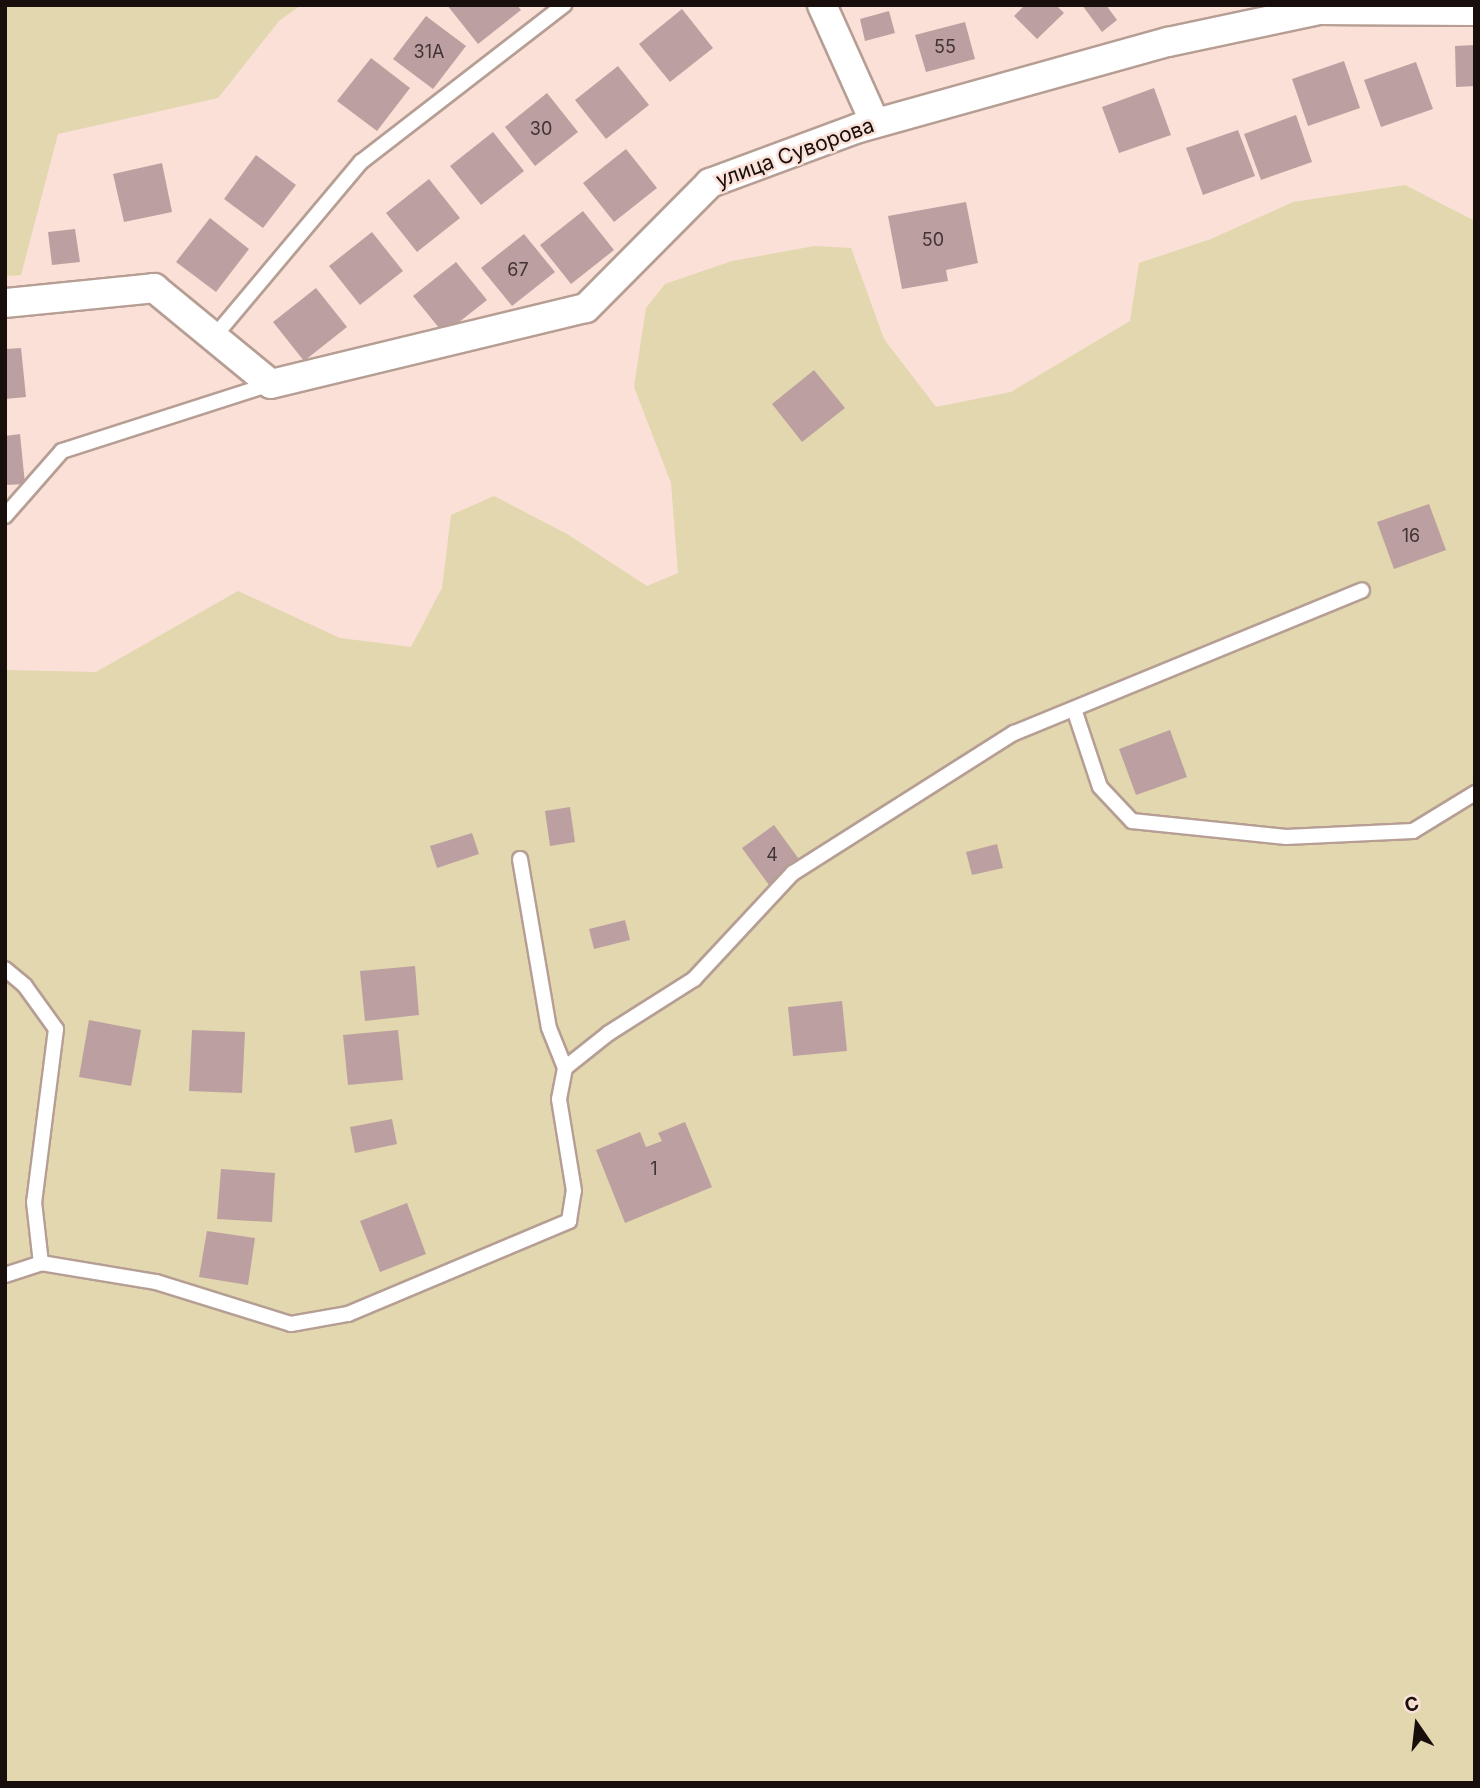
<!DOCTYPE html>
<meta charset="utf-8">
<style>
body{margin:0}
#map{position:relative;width:1480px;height:1788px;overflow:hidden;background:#fae0d6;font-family:Inter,sans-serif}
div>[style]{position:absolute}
.green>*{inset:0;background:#e2d7ae}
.building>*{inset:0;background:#bca0a1}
.roads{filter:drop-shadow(2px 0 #b69e94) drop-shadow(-2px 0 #b69e94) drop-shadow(0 2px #b69e94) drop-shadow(0 -2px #b69e94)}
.service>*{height:14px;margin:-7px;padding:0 7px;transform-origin:7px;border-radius:7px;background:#fff}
.minor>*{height:28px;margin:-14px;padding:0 14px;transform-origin:14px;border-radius:14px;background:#fff}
span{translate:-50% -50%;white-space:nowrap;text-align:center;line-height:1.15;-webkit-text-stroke:5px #fae0d6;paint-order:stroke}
.number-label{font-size:18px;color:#413331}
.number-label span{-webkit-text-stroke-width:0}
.street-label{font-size:21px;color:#180f0c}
.frame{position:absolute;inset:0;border:7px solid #180f0c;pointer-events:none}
.north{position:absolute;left:1382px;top:1690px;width:70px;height:70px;-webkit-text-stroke:5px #fae0d6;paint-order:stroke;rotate:346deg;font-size:19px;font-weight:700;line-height:28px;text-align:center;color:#180f0c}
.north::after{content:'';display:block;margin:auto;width:24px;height:32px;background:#180f0c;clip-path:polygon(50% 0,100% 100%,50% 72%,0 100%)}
</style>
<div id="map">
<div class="green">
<div style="clip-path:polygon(5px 5px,301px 5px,279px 21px,218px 98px,58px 134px,21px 275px,5px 276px)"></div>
<div style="clip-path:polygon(1405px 185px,1475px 221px,1475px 1783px,5px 1783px,5px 670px,96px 672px,238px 591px,340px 638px,411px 647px,442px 588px,451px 515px,494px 496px,567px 534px,647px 586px,678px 573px,671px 483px,634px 387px,646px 308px,665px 284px,732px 261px,815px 246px,851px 248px,884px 339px,936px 407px,1011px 392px,1130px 321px,1139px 263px,1211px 239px,1293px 202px)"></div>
</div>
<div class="building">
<div style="clip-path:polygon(447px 5px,517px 5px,521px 10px,478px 44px)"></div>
<div style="clip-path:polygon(1025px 5px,1056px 5px,1064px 13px,1037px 39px,1014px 16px)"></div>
<div style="clip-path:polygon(1082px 5px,1106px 5px,1117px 20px,1102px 32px)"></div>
<div style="clip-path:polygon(682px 9px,713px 48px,670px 82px,639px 44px)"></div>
<div style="clip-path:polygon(889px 11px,895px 33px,865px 41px,860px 19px)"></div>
<div style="clip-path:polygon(426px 16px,466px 46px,433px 89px,393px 59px)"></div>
<div style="clip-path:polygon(965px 22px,975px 59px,926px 72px,915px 35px)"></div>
<div style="clip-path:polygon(1475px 45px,1475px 86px,1456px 87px,1455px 46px)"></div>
<div style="clip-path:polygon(371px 58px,410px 88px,377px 131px,337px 101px)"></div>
<div style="clip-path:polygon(1344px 61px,1360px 108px,1308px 126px,1292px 79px)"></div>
<div style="clip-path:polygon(1416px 62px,1433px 109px,1381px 127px,1364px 80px)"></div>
<div style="clip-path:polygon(618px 66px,649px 105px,606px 139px,575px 100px)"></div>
<div style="clip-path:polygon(1154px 88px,1171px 135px,1119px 153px,1102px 107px)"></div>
<div style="clip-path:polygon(547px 93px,578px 132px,535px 166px,505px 127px)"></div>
<div style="clip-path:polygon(1296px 115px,1312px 162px,1261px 180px,1244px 134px)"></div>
<div style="clip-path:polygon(1238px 130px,1255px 176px,1203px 195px,1186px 148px)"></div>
<div style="clip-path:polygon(493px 132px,524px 171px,481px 205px,450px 166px)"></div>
<div style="clip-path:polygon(626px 149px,657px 188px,614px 222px,583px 183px)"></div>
<div style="clip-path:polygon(256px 155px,296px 185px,263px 228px,224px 199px)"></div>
<div style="clip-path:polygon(162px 163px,172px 212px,124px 222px,113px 174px)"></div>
<div style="clip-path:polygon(429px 179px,460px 218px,417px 252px,386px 213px)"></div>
<div style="clip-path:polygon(966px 202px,978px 263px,946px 270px,948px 281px,902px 289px,888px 216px)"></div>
<div style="clip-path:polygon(583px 211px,614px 250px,571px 284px,540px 245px)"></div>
<div style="clip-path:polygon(210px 218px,249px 249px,216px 292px,176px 262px)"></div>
<div style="clip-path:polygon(75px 229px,80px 262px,52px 265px,48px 232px)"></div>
<div style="clip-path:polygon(372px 232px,403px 271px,360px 305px,329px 266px)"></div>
<div style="clip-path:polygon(524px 234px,555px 272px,512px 306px,481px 268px)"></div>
<div style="clip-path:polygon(456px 262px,487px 300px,444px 334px,413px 296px)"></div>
<div style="clip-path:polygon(316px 288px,347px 327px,304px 361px,273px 322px)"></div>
<div style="clip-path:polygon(21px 348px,26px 397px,5px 399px,5px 349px)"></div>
<div style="clip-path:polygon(814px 370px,845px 408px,802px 442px,772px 404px)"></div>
<div style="clip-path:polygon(20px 434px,25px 484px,5px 485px,5px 436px)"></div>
<div style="clip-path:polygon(1429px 504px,1446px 550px,1394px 569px,1377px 522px)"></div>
<div style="clip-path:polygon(1170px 730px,1187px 777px,1136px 795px,1119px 749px)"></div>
<div style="clip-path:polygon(570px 807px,575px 842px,550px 846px,545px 811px)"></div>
<div style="clip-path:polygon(774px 825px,801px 862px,769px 885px,742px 848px)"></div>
<div style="clip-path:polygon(472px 833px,479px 854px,437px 868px,430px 846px)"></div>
<div style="clip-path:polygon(997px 844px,1003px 868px,972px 875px,966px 852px)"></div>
<div style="clip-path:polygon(625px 920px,630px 940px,594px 949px,589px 929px)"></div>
<div style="clip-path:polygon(415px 966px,419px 1015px,365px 1021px,360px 971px)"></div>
<div style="clip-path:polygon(842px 1001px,847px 1051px,793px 1056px,788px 1007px)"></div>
<div style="clip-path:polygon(89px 1020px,141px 1030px,131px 1086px,79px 1077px)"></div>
<div style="clip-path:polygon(192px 1030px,245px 1032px,242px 1093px,189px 1091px)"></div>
<div style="clip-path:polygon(398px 1030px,403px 1080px,348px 1085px,343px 1035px)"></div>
<div style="clip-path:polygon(392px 1119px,397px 1144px,355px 1153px,350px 1127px)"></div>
<div style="clip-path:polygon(685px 1122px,712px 1187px,625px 1223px,596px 1150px,640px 1132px,646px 1147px,662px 1141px,658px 1133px)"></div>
<div style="clip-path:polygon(221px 1169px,275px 1173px,272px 1222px,217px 1219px)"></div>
<div style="clip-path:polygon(407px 1203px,426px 1254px,380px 1272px,360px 1221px)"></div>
<div style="clip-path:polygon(207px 1231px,255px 1238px,248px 1285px,199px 1277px)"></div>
</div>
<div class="roads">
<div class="service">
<div style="left:214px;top:337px;width:229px;rotate:-50deg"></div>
<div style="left:361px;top:162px;width:257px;rotate:-37.7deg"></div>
<div style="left:5px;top:516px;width:86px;rotate:-48.8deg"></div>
<div style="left:62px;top:451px;width:219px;rotate:-17.8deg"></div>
<div style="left:1074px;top:709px;width:82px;rotate:71.6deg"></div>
<div style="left:1100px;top:787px;width:47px;rotate:46.7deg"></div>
<div style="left:1132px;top:821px;width:155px;rotate:5.9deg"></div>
<div style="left:1286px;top:837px;width:127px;rotate:-2.7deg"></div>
<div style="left:1413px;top:831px;width:73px;rotate:-31.5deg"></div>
<div style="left:520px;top:859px;width:171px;rotate:80.3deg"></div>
<div style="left:549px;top:1028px;width:43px;rotate:68.2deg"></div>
<div style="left:5px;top:969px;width:26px;rotate:40deg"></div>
<div style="left:25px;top:986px;width:53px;rotate:54.2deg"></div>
<div style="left:56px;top:1029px;width:174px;rotate:97.2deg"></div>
<div style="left:34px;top:1202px;width:61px;rotate:83.5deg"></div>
<div style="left:5px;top:1275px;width:38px;rotate:-18deg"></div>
<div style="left:41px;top:1263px;width:117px;rotate:9.4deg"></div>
<div style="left:156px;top:1282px;width:141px;rotate:17.3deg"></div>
<div style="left:291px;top:1324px;width:58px;rotate:-10deg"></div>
<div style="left:348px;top:1314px;width:240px;rotate:-22.8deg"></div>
<div style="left:569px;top:1221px;width:30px;rotate:-81deg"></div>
<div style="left:574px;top:1191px;width:93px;rotate:-99.3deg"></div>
<div style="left:559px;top:1099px;width:32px;rotate:-79deg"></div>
<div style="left:565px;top:1068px;width:56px;rotate:-38.5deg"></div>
<div style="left:609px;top:1033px;width:101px;rotate:-32.4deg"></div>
<div style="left:694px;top:979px;width:145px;rotate:-47deg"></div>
<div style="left:793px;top:873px;width:262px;rotate:-32.4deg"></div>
<div style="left:1014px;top:733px;width:376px;rotate:-22.3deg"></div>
</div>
<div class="minor">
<div style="left:822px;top:5px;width:129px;rotate:65.8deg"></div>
<div style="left:5px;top:303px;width:150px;rotate:-5.7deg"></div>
<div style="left:154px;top:288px;width:151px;rotate:39.4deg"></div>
<div style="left:271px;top:384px;width:324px;rotate:-13.6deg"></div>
<div style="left:586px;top:308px;width:176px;rotate:-45.2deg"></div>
<div style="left:710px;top:183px;width:159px;rotate:-20.3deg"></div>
<div style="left:859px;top:128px;width:321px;rotate:-15.6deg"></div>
<div style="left:1168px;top:42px;width:153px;rotate:-12deg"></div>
<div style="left:1318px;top:10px;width:157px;rotate:0.4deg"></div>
</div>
</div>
<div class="number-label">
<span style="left:945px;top:47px">55</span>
<span style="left:429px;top:52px">31А</span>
<span style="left:541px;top:129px">30</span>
<span style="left:933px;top:240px">50</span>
<span style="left:518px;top:270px">67</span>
<span style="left:1411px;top:536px">16</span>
<span style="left:772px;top:855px">4</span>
<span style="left:654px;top:1169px">1</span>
</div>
<div class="street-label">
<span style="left:795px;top:153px;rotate:-20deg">улица Суворова</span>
</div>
<div class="frame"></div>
<div class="north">С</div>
</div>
